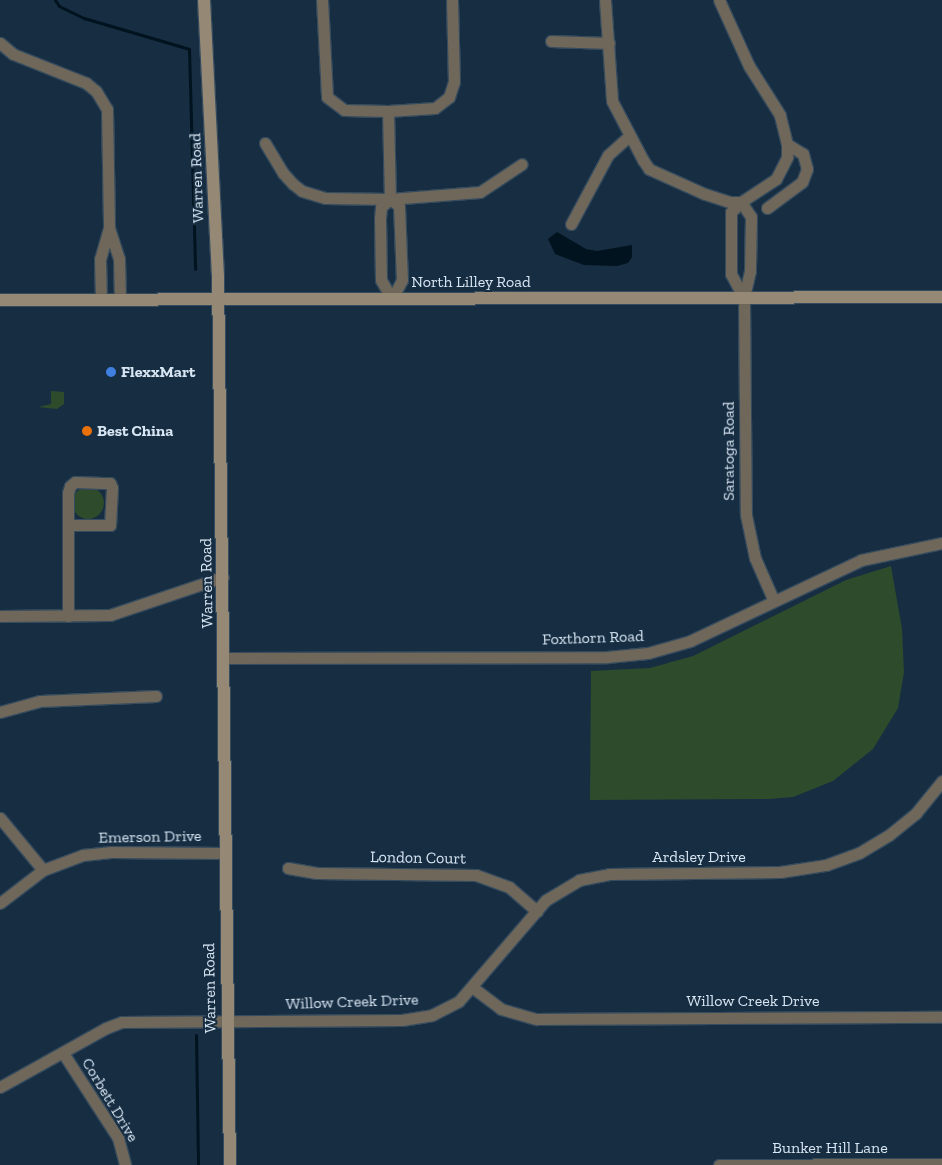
<!DOCTYPE html>
<style>
body{margin:0}
#map{position:relative;width:942px;height:1165px;overflow:hidden;background:#162d42;font-family:"Zilla Slab",serif}
div>[style]{position:absolute}
.green>*{inset:0;background:#2e4c2c}
.round{border-radius:50%}
.water>*{inset:0;background:#00131e}
.stream>*{height:3px;margin:-1.5px;padding:0 1.5px;transform-origin:1.5px;border-radius:1.5px;background:#00131e}
.roads{filter:drop-shadow(1px 0 #354b5e) drop-shadow(-1px 0 #354b5e) drop-shadow(0 1px #354b5e) drop-shadow(0 -1px #354b5e)}
.street>*{height:11px;margin:-5.5px;padding:0 5.5px;transform-origin:5.5px;border-radius:5.5px;background:#6f675a}
.secondary>*{height:12px;margin:-6px;padding:0 6px;transform-origin:6px;border-radius:6px;background:#958874}
.dots>*{width:14px;height:14px;translate:-50% -50%;box-sizing:border-box;border:2px solid #162d42;border-radius:50%}
span{translate:-50% -50%;white-space:nowrap;text-align:center;line-height:1.15;-webkit-text-stroke:4px #162d42;paint-order:stroke}
.street-label{font-size:16px;color:#d8e6f3}
.poi-label{font-size:16px;color:#d8e6f3;font-weight:700}
.left{translate:0 -50%;text-align:left}
</style>
<div id="map">
<div class="green">
<div style="clip-path:polygon(51px 391px,64px 392px,64px 404px,57px 409px,38px 407px,51px 404px)"></div>
<div class="round" style="left:72px;top:487px;width:32px;height:32px"></div>
<div style="clip-path:polygon(891px 566px,902px 629px,904px 672px,898px 708px,873px 749px,833px 781px,793px 797px,770px 799px,590px 800px,591px 671px,650px 668px,693px 656px,846px 580px)"></div>
</div>
<div class="water">
<div style="clip-path:polygon(557px 232px,586px 249px,597px 251px,632px 245px,632px 257px,628px 263px,617px 266px,584px 265px,555px 254px,548px 239px)"></div>
</div>
<div class="stream">
<div style="left:55px;top:0;width:7px;rotate:56deg"></div>
<div style="left:59px;top:6px;width:28px;rotate:26deg"></div>
<div style="left:84px;top:18px;width:109px;rotate:16.4deg"></div>
<div style="left:189px;top:49px;width:220px;rotate:88.4deg"></div>
<div style="left:196px;top:1035px;width:130px;rotate:89.1deg"></div>
</div>
<div class="roads">
<div class="street">
<div style="left:322px;top:0;width:97px;rotate:87deg"></div>
<div style="left:327px;top:97px;width:21px;rotate:37deg"></div>
<div style="left:344px;top:110px;width:44px;rotate:1.3deg"></div>
<div style="left:388px;top:111px;width:47px;rotate:-3.7deg"></div>
<div style="left:435px;top:108px;width:18px;rotate:-38deg"></div>
<div style="left:449px;top:97px;width:16px;rotate:-72deg"></div>
<div style="left:454px;top:82px;width:82px;rotate:-91.4deg"></div>
<div style="left:605px;top:0;width:101px;rotate:86deg"></div>
<div style="left:612px;top:101px;width:67px;rotate:62.3deg"></div>
<div style="left:643px;top:160px;width:11px;rotate:56deg"></div>
<div style="left:649px;top:169px;width:61px;rotate:24.1deg"></div>
<div style="left:705px;top:194px;width:26px;rotate:18deg"></div>
<div style="left:730px;top:202px;width:11px"></div>
<div style="left:741px;top:202px;width:42px;rotate:-33.3deg"></div>
<div style="left:776px;top:179px;width:25px;rotate:-63deg"></div>
<div style="left:787px;top:157px;width:13px;rotate:-90deg"></div>
<div style="left:787px;top:144px;width:30px;rotate:-104deg"></div>
<div style="left:780px;top:115px;width:58px;rotate:-122.3deg"></div>
<div style="left:749px;top:66px;width:72px;rotate:-114.4deg"></div>
<div style="left:551px;top:41px;width:58px;rotate:2deg"></div>
<div style="left:0;top:43px;width:17px;rotate:40deg"></div>
<div style="left:13px;top:54px;width:79px;rotate:21.7deg"></div>
<div style="left:86px;top:83px;width:13px;rotate:39deg"></div>
<div style="left:96px;top:91px;width:21px;rotate:59deg"></div>
<div style="left:107px;top:109px;width:119px;rotate:89deg"></div>
<div style="left:109px;top:228px;width:32px;rotate:106deg"></div>
<div style="left:100px;top:259px;width:41px;rotate:88.6deg"></div>
<div style="left:388px;top:111px;width:88px;rotate:88.7deg"></div>
<div style="left:390px;top:199px;width:11px;rotate:38deg"></div>
<div style="left:399px;top:206px;width:74px;rotate:87.7deg"></div>
<div style="left:402px;top:280px;width:21px;rotate:118deg"></div>
<div style="left:265px;top:143px;width:35px;rotate:59deg"></div>
<div style="left:283px;top:173px;width:15px;rotate:48deg"></div>
<div style="left:293px;top:184px;width:11px;rotate:38deg"></div>
<div style="left:302px;top:191px;width:24px;rotate:17deg"></div>
<div style="left:325px;top:198px;width:65px;rotate:0.9deg"></div>
<div style="left:390px;top:199px;width:90px;rotate:-4.4deg"></div>
<div style="left:480px;top:192px;width:50px;rotate:-33.7deg"></div>
<div style="left:390px;top:199px;width:12px;rotate:138deg"></div>
<div style="left:381px;top:207px;width:11px;rotate:95deg"></div>
<div style="left:380px;top:218px;width:62px;rotate:89.1deg"></div>
<div style="left:381px;top:280px;width:22px;rotate:60deg"></div>
<div style="left:741px;top:202px;width:18px;rotate:56deg"></div>
<div style="left:751px;top:217px;width:54px;rotate:91.1deg"></div>
<div style="left:750px;top:271px;width:28px;rotate:103deg"></div>
<div style="left:744px;top:298px;width:217px;rotate:89.5deg"></div>
<div style="left:746px;top:515px;width:44px;rotate:78.2deg"></div>
<div style="left:755px;top:558px;width:45px;rotate:66.3deg"></div>
<div style="left:741px;top:202px;width:14px;rotate:135deg"></div>
<div style="left:731px;top:212px;width:62px;rotate:90deg"></div>
<div style="left:731px;top:274px;width:27px;rotate:62deg"></div>
<div style="left:767px;top:208px;width:44px;rotate:-36.6deg"></div>
<div style="left:802px;top:182px;width:14px;rotate:-69deg"></div>
<div style="left:807px;top:169px;width:16px;rotate:-105deg"></div>
<div style="left:803px;top:154px;width:19px;rotate:-148deg"></div>
<div style="left:571px;top:224px;width:78px;rotate:-61.8deg"></div>
<div style="left:608px;top:155px;width:28px;rotate:-42deg"></div>
<div style="left:109px;top:228px;width:33px;rotate:72deg"></div>
<div style="left:119px;top:259px;width:41px;rotate:88.6deg"></div>
<div style="left:0;top:616px;width:110px;rotate:-0.5deg"></div>
<div style="left:110px;top:615px;width:119px;rotate:-18.6deg"></div>
<div style="left:68px;top:616px;width:123px;rotate:-90deg"></div>
<div style="left:68px;top:493px;width:7px;rotate:-74deg"></div>
<div style="left:70px;top:486px;width:6px;rotate:-39deg"></div>
<div style="left:75px;top:482px;width:35px;rotate:2deg"></div>
<div style="left:110px;top:483px;width:5px;rotate:68deg"></div>
<div style="left:112px;top:488px;width:37px;rotate:93deg"></div>
<div style="left:110px;top:525px;width:42px;rotate:180deg"></div>
<div style="left:224px;top:658px;width:383px;rotate:-0.1deg"></div>
<div style="left:607px;top:657px;width:41px;rotate:-5.6deg"></div>
<div style="left:648px;top:653px;width:44px;rotate:-15.9deg"></div>
<div style="left:690px;top:641px;width:189px;rotate:-25.3deg"></div>
<div style="left:861px;top:560px;width:83px;rotate:-11.9deg"></div>
<div style="left:0;top:712px;width:41px;rotate:-15.4deg"></div>
<div style="left:40px;top:701px;width:116px;rotate:-2.5deg"></div>
<div style="left:0;top:818px;width:67px;rotate:50.4deg"></div>
<div style="left:288px;top:868px;width:29px;rotate:10deg"></div>
<div style="left:317px;top:873px;width:159px;rotate:0.7deg"></div>
<div style="left:476px;top:875px;width:35px;rotate:20deg"></div>
<div style="left:509px;top:887px;width:37px;rotate:41deg"></div>
<div style="left:0;top:903px;width:54px;rotate:-37.5deg"></div>
<div style="left:43px;top:870px;width:43px;rotate:-20.6deg"></div>
<div style="left:83px;top:855px;width:28px;rotate:-6deg"></div>
<div style="left:111px;top:852px;width:113px;rotate:0.5deg"></div>
<div style="left:472px;top:987px;width:36px;rotate:37deg"></div>
<div style="left:501px;top:1009px;width:37px;rotate:16deg"></div>
<div style="left:537px;top:1019px;width:405px;rotate:-0.3deg"></div>
<div style="left:63px;top:1053px;width:101px;rotate:57.1deg"></div>
<div style="left:118px;top:1138px;width:28px;rotate:75deg"></div>
<div style="left:0;top:1087px;width:121px;rotate:-29.1deg"></div>
<div style="left:106px;top:1028px;width:17px;rotate:-21deg"></div>
<div style="left:122px;top:1022px;width:280px;rotate:-0.4deg"></div>
<div style="left:402px;top:1020px;width:30px;rotate:-9deg"></div>
<div style="left:432px;top:1015px;width:30px;rotate:-27deg"></div>
<div style="left:459px;top:1001px;width:133px;rotate:-49.3deg"></div>
<div style="left:546px;top:900px;width:39px;rotate:-31deg"></div>
<div style="left:579px;top:880px;width:31px;rotate:-11deg"></div>
<div style="left:609px;top:874px;width:171px;rotate:-0.7deg"></div>
<div style="left:780px;top:872px;width:47px;rotate:-8.7deg"></div>
<div style="left:826px;top:865px;width:35px;rotate:-20deg"></div>
<div style="left:859px;top:853px;width:35px;rotate:-31deg"></div>
<div style="left:889px;top:835px;width:35px;rotate:-39deg"></div>
<div style="left:916px;top:813px;width:41px;rotate:-50.9deg"></div>
<div style="left:719px;top:1165px;width:223px;rotate:-0.3deg"></div>
</div>
<div class="secondary">
<div style="left:204px;top:0;width:276px;rotate:87.1deg"></div>
<div style="left:218px;top:276px;width:889px;rotate:89.23deg"></div>
<div style="left:0;top:300px;width:942px;rotate:-0.18deg"></div>
</div>
</div>
<div class="dots">
<div style="left:111px;top:372px;background:#3f7fe0"></div>
<div style="left:87px;top:431px;background:#e8710a"></div>
</div>
<div class="street-label">
<span style="left:197px;top:178px;rotate:-92deg">Warren Road</span>
<span style="left:471px;top:282px">North Lilley Road</span>
<span style="left:729px;top:451px;rotate:-90deg">Saratoga Road</span>
<span style="left:207px;top:583px;rotate:-91deg">Warren Road</span>
<span style="left:593px;top:638px;rotate:-2deg">Foxthorn Road</span>
<span style="left:150px;top:837px;rotate:-1deg">Emerson Drive</span>
<span style="left:699px;top:857px">Ardsley Drive</span>
<span style="left:418px;top:858px;rotate:1deg">London Court</span>
<span style="left:210px;top:988px;rotate:-91deg">Warren Road</span>
<span style="left:753px;top:1001px">Willow Creek Drive</span>
<span style="left:352px;top:1002px;rotate:-2deg">Willow Creek Drive</span>
<span style="left:110px;top:1100px;rotate:59deg">Corbett Drive</span>
<span style="left:830px;top:1148px">Bunker Hill Lane</span>
</div>
<div class="poi-label">
<span class="left" style="left:121px;top:372px">FlexxMart</span>
<span class="left" style="left:97px;top:431px">Best China</span>
</div>
</div>
